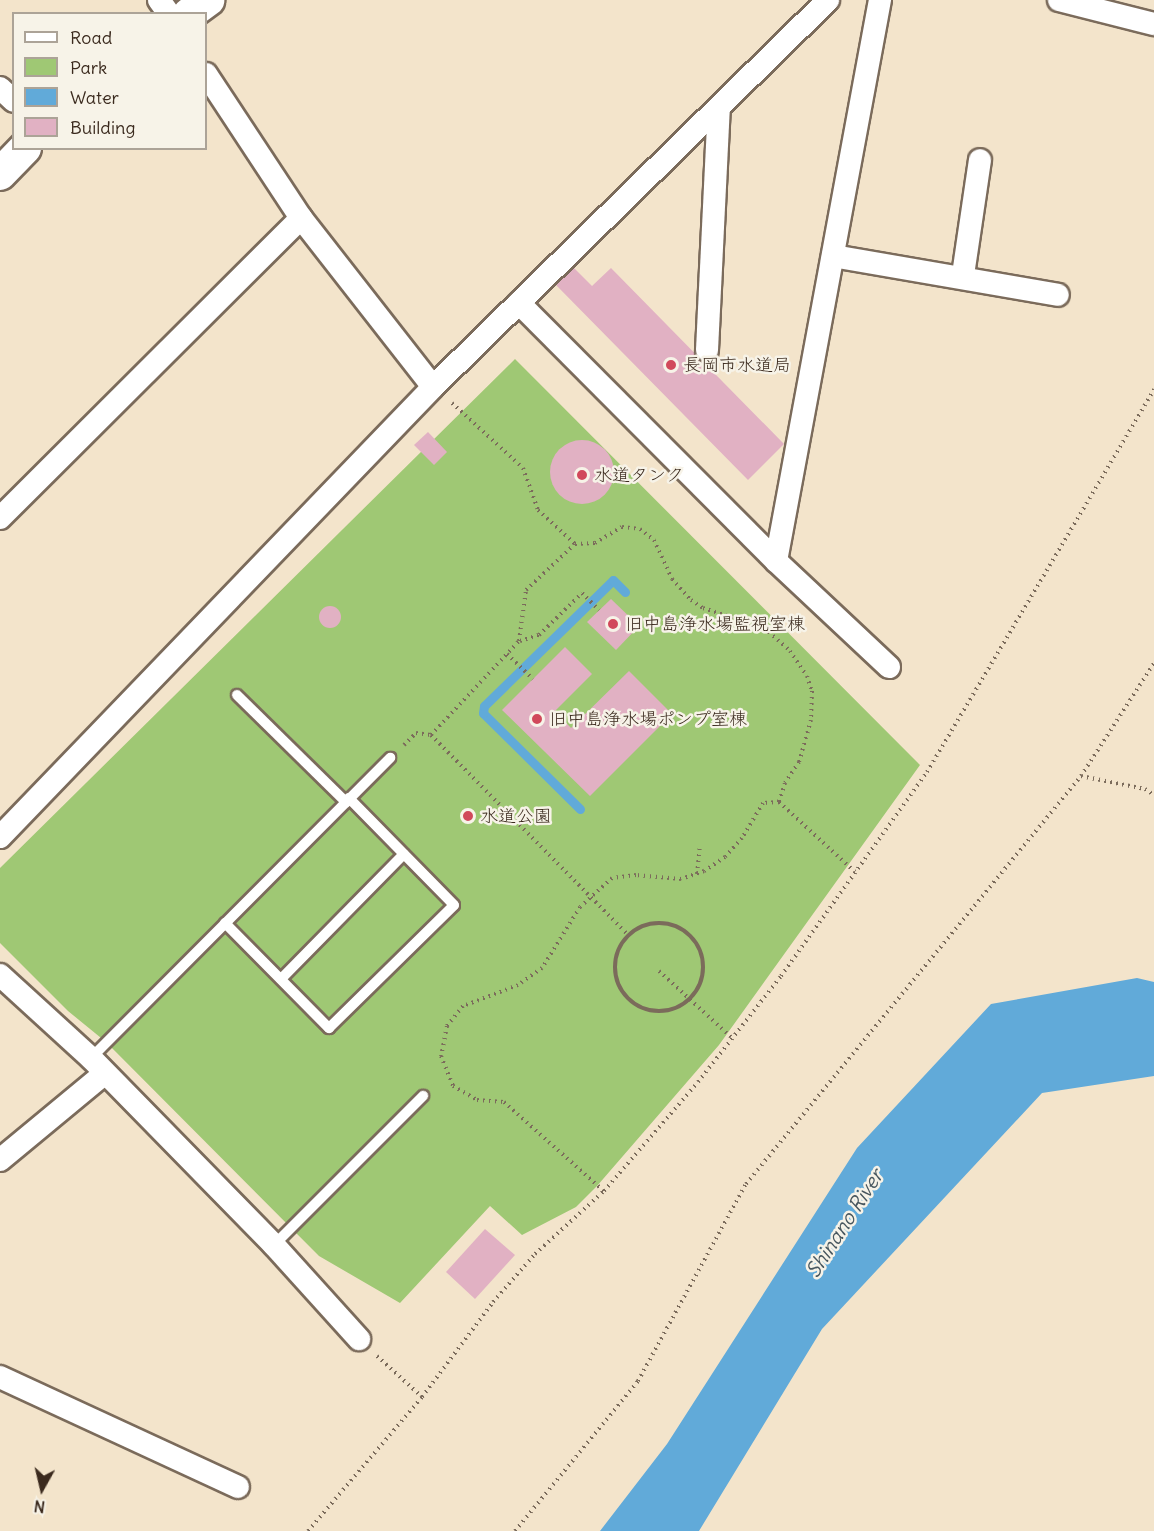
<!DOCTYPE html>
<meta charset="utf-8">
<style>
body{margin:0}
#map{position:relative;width:1154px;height:1531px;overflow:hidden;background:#f3e4cb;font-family:Delius,"Klee One",sans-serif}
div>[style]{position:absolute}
.green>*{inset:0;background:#9fc874}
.water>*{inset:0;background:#61aad9}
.stream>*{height:9px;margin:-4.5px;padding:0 4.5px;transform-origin:4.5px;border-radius:4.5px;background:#61aad9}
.building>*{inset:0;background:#e1b1c3}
.round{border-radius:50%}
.path>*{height:4px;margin-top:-2px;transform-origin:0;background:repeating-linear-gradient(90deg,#7b6b5b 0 1.5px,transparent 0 6px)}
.path>.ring{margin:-2px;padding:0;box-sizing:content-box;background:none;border:4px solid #7b6b5b;border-radius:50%}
.roads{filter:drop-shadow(2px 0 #7b6b5b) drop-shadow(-2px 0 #7b6b5b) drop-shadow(0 2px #7b6b5b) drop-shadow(0 -2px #7b6b5b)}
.lane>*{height:10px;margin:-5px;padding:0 5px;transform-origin:5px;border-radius:5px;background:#fff}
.street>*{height:22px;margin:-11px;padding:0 11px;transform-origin:11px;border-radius:11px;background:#fff}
.secondary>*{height:32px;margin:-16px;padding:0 16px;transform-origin:16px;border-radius:16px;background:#fff}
.dots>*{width:16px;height:16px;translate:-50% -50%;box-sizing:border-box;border:3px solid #f7f3e8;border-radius:50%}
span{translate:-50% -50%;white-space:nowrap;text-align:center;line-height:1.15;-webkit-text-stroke:5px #f7f3e8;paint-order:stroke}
.poi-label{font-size:18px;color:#3b2a1e}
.left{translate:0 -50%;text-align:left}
.water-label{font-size:20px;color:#48575f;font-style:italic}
.legend{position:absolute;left:12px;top:12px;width:195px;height:138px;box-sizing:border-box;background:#f7f3e8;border:2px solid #aca397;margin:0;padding:8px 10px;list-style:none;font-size:18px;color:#3b2a1e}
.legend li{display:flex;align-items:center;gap:12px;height:30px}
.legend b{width:30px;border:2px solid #aca397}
.north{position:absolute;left:12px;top:1459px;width:60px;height:60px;-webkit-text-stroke:4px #f7f3e8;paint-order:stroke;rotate:188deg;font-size:16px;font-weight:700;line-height:24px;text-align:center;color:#3b2a1e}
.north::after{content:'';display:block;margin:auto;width:21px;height:27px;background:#3b2a1e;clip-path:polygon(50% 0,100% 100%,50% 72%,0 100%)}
</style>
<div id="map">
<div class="green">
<div style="clip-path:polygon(515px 359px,920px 765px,719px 1045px,597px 1186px,576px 1207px,522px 1235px,490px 1206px,400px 1303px,319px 1256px,106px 1042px,68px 1011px,0 943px,0 868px)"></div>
</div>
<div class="water">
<div style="clip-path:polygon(1137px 978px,1154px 982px,1154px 1076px,1042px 1093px,822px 1329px,699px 1531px,600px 1531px,667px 1444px,857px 1148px,991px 1004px)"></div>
</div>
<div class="stream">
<div style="left:580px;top:809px;width:136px;rotate:-135.3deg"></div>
<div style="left:483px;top:713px;width:7px;rotate:-82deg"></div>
<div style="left:484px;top:706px;width:180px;rotate:-44.3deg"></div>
<div style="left:613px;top:580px;width:17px;rotate:45deg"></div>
</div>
<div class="building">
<div style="clip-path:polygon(574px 268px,592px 286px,611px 268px,784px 444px,748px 480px,556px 285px)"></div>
<div style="clip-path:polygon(428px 432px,447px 452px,434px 465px,414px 445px)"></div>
<div class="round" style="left:550px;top:440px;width:64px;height:64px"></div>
<div style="clip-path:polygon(611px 599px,639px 626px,616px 650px,587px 622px)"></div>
<div class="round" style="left:319px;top:606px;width:22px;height:22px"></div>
<div style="clip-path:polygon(565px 647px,592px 674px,555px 711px,571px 728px,629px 671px,672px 714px,590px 796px,502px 710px)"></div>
<div style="clip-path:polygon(485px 1229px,515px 1255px,475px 1299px,446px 1272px)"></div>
</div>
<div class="path">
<div style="left:452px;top:403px;width:96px;rotate:42.5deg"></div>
<div style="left:523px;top:468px;width:45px;rotate:70.3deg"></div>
<div style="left:538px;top:510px;width:50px;rotate:42.6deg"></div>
<div style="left:520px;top:641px;width:20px;rotate:-18deg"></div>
<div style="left:539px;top:635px;width:60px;rotate:-44.3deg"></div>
<div style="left:582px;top:593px;width:24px;rotate:45deg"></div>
<div style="left:507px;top:654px;width:36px;rotate:44deg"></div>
<div style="left:431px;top:735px;width:129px;rotate:-46.9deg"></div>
<div style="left:519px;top:641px;width:51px;rotate:-82.2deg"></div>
<div style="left:526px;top:590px;width:67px;rotate:-43.2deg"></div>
<div style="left:575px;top:544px;width:20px;rotate:-3deg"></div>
<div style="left:595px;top:543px;width:31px;rotate:-31deg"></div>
<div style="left:622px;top:527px;width:18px;rotate:6deg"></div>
<div style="left:640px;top:529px;width:18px;rotate:38deg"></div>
<div style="left:654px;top:540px;width:43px;rotate:65.2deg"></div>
<div style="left:672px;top:579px;width:28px;rotate:48deg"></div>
<div style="left:691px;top:600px;width:14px;rotate:34deg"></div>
<div style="left:703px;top:608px;width:64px;rotate:18.2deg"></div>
<div style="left:764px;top:628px;width:35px;rotate:41deg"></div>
<div style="left:790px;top:651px;width:30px;rotate:56deg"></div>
<div style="left:807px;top:676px;width:16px;rotate:72deg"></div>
<div style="left:812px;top:691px;width:29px;rotate:92deg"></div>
<div style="left:811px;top:720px;width:44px;rotate:105.9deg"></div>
<div style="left:799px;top:762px;width:25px;rotate:124deg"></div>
<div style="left:785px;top:783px;width:20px;rotate:108deg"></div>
<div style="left:779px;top:802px;width:16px;rotate:176deg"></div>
<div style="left:763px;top:803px;width:41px;rotate:121deg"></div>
<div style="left:742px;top:838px;width:25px;rotate:132deg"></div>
<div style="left:725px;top:857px;width:25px;rotate:146deg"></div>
<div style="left:704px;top:871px;width:24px;rotate:161deg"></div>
<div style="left:681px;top:879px;width:45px;rotate:-174.9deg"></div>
<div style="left:636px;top:875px;width:24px;rotate:173deg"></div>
<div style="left:612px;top:878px;width:43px;rotate:137.8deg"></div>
<div style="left:580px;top:907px;width:72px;rotate:121.9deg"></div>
<div style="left:542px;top:968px;width:29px;rotate:145deg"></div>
<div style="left:518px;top:985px;width:59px;rotate:159.1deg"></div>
<div style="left:463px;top:1006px;width:26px;rotate:129deg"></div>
<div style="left:447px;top:1026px;width:31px;rotate:101deg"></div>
<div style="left:441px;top:1056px;width:32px;rotate:68deg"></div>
<div style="left:453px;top:1086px;width:28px;rotate:30deg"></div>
<div style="left:477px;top:1100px;width:27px;rotate:4deg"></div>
<div style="left:504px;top:1102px;width:134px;rotate:41.7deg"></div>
<div style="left:404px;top:745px;width:17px;rotate:-45deg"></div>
<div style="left:416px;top:733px;width:15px;rotate:8deg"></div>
<div style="left:431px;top:735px;width:282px;rotate:45.4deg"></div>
<div style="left:1081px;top:776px;width:65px;rotate:11.5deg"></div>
<div style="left:1145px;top:789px;width:11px;rotate:34deg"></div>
<div style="left:779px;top:802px;width:103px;rotate:42.6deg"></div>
<div style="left:697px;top:874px;width:29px;rotate:-84deg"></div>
<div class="ring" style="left:615px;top:923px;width:84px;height:84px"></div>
<div style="left:659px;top:971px;width:99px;rotate:42.5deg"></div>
<div style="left:377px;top:1356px;width:61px;rotate:42.3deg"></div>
<div style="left:308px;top:1531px;width:176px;rotate:-49.6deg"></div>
<div style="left:422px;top:1397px;width:119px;rotate:-53.2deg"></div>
<div style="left:493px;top:1302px;width:64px;rotate:-48.8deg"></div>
<div style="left:535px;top:1254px;width:93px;rotate:-42.4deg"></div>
<div style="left:604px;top:1191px;width:144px;rotate:-49.2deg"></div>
<div style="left:698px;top:1082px;width:135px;rotate:-51.9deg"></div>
<div style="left:781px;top:976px;width:251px;rotate:-54.4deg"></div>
<div style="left:927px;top:772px;width:445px;rotate:-59.3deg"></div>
<div style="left:515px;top:1531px;width:194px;rotate:-50.6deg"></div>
<div style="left:638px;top:1381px;width:225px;rotate:-61.3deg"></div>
<div style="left:746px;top:1184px;width:528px;rotate:-50.61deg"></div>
<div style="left:1081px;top:776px;width:135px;rotate:-57.1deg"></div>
</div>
<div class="roads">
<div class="lane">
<div style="left:237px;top:695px;width:153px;rotate:44.5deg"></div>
<div style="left:225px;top:923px;width:148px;rotate:45.3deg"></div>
<div style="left:329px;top:1028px;width:175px;rotate:-44.5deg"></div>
<div style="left:454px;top:905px;width:150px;rotate:-134.5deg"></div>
<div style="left:281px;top:979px;width:175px;rotate:-45.5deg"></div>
<div style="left:91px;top:1058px;width:424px;rotate:-45.1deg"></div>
<div style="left:274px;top:1245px;width:211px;rotate:-45deg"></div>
</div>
<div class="street">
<div style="left:159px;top:0;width:17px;rotate:54deg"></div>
<div style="left:1059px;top:0;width:98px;rotate:14.2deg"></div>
<div style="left:206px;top:74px;width:173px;rotate:56.6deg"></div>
<div style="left:301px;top:218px;width:214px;rotate:52deg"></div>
<div style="left:0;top:88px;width:19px;rotate:43deg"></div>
<div style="left:833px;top:256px;width:228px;rotate:9.8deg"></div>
<div style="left:963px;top:275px;width:116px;rotate:-81.6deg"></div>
<div style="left:519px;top:303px;width:364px;rotate:45.1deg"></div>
<div style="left:776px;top:561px;width:155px;rotate:43.2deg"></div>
<div style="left:707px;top:350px;width:242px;rotate:-87.2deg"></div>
<div style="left:0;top:518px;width:425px;rotate:-44.9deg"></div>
<div style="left:776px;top:561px;width:571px;rotate:-79.5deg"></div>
<div style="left:0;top:837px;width:624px;rotate:-46.1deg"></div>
<div style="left:433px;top:387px;width:553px;rotate:-44.41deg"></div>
<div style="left:0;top:975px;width:123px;rotate:42.4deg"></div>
<div style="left:91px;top:1058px;width:262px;rotate:45.6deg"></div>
<div style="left:274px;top:1245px;width:127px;rotate:47.9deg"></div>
<div style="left:0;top:1160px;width:136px;rotate:-39.6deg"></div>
<div style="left:0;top:1377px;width:262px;rotate:24.8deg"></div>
</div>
<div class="secondary">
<div style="left:189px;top:14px;width:24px;rotate:-36deg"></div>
<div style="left:0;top:174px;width:36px;rotate:-46deg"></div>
</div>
</div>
<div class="dots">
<div style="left:671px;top:365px;background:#d1495b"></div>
<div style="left:582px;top:475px;background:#d1495b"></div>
<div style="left:613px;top:624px;background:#d1495b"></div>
<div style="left:537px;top:719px;background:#d1495b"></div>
<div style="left:468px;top:816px;background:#d1495b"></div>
</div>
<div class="poi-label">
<span class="left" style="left:683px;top:365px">長岡市水道局</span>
<span class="left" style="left:594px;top:475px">水道タンク</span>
<span class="left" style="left:625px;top:624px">旧中島浄水場監視室棟</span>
<span class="left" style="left:549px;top:719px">旧中島浄水場ポンプ室棟</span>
<span class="left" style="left:480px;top:816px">水道公園</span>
</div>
<div class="water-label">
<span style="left:844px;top:1223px;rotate:-57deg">Shinano River</span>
</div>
<ul class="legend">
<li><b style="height:8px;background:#fff"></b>Road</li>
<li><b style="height:16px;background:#9fc874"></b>Park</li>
<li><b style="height:16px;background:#61aad9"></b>Water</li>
<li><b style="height:16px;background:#e1b1c3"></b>Building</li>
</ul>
<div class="north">N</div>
</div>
